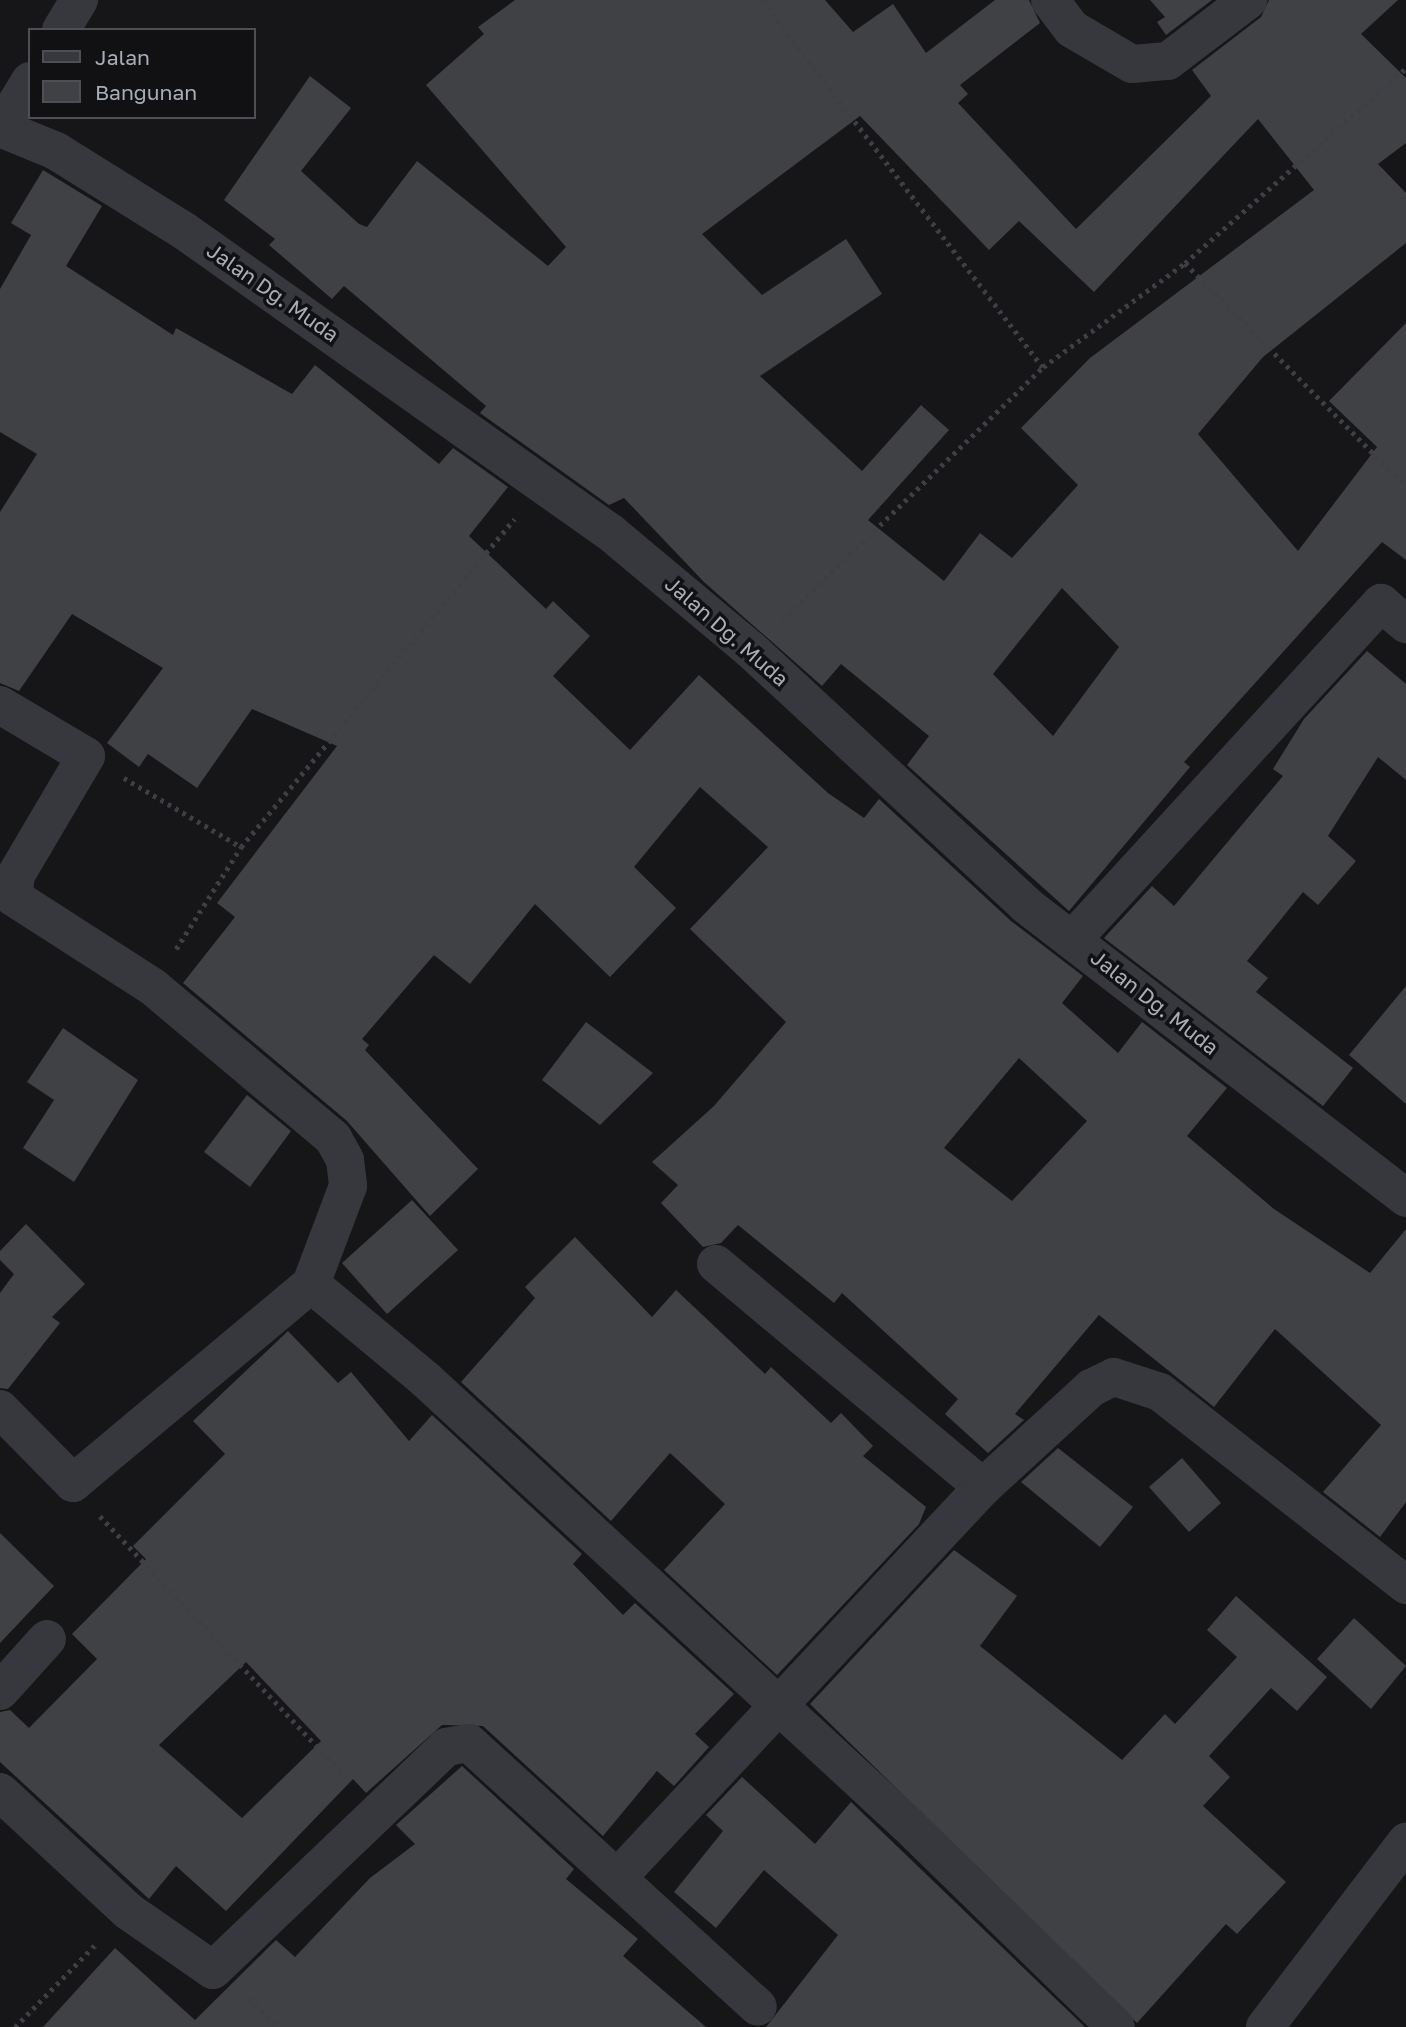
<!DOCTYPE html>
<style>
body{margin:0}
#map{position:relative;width:1406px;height:2027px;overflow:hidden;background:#161618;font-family:"Golos Text",sans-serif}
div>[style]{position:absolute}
.building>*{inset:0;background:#404145}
.path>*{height:4.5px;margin-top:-2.25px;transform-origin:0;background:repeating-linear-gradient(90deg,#3d3f44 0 3.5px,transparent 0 8.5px)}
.minor>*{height:38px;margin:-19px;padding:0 19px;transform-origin:19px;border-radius:19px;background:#37383d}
span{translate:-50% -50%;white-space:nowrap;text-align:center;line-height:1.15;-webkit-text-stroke:7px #111113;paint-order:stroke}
.street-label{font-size:21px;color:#a8adb8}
.legend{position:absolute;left:28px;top:28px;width:228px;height:91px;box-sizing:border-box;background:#111113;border:2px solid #4d4f55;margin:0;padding:9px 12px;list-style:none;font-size:21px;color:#a8adb8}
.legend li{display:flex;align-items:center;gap:14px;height:35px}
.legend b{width:35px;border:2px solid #4d4f55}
</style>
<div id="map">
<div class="building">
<div style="clip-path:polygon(evenodd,515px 0,825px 0,853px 32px,893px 4px,926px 53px,995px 0,1029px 0,1040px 23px,960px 85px,968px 94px,958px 103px,1076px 229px,1211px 96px,1192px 70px,1261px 17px,1269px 0,1398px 0,1361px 34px,1406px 78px,1406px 143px,1378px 164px,1406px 193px,1406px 243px,1263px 357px,1198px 434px,1298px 551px,1377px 447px,1329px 401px,1406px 323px,1406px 560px,1382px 542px,1184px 762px,1190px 767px,1069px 911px,907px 765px,929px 736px,841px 664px,822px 686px,704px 582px,624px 498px,609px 505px,480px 413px,486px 406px,344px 286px,332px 299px,269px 245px,275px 239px,224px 200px,310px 76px,351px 108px,301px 171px,359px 224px,367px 227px,417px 161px,548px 266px,566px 247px,426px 85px,484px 34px,478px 27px,515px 0,860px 116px,989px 250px,1019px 221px,1094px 292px,1258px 119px,1314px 190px,1090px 358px,1021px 428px,1078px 485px,1012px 558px,980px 533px,944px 581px,868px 520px,949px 430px,921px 405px,862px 471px,760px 376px,882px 294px,846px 239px,762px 295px,702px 234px,860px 116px,515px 0,1062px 588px,1119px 647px,1053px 736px,993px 674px,1062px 588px)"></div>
<div style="clip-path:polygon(1150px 0,1212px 0,1166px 35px,1157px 22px,1165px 17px)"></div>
<div style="clip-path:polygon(evenodd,43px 170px,102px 206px,66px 266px,173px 335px,176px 328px,292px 394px,315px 365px,439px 464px,453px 448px,508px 487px,469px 536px,546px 609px,553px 601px,590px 636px,553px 676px,630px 750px,699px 675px,828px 793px,864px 818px,879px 799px,1011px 921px,1083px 976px,1062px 1003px,1118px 1053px,1142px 1022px,1227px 1088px,1187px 1136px,1274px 1209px,1370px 1273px,1406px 1229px,1406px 1502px,1380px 1537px,1323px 1492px,1381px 1425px,1275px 1329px,1214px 1407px,1099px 1315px,1015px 1414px,1024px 1420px,988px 1453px,945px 1414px,958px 1399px,842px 1293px,834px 1303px,738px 1225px,721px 1243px,703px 1247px,661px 1203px,678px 1185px,652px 1162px,714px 1106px,786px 1022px,690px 929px,768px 847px,700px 787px,634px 867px,676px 908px,610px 977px,535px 904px,470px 984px,434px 955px,362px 1039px,369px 1045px,365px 1050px,478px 1169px,430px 1216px,347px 1121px,183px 983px,235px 917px,217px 903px,337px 746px,252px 709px,197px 788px,148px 754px,139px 767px,107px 743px,163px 668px,72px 614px,19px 691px,0 683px,0 512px,37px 454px,0 432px,0 289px,31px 235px,11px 223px,43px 170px,1019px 1058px,1087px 1121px,1012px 1201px,944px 1148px,1019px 1058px)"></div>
<div style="clip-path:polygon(1367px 651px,1406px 684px,1406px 780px,1378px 757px,1328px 836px,1356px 861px,1318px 905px,1303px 892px,1247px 961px,1268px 978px,1256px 992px,1353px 1068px,1323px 1106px,1104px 938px,1152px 886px,1174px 906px,1283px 776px,1273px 769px,1304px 719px)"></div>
<div style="clip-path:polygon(1406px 986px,1406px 1104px,1349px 1055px)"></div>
<div style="clip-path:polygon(586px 1022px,653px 1073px,600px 1125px,542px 1080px)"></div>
<div style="clip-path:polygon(63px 1028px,138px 1080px,74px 1182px,23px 1148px,54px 1100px,27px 1082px)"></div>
<div style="clip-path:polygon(247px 1095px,291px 1131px,250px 1187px,204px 1152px)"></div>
<div style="clip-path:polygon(412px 1200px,458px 1250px,387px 1314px,342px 1263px)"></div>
<div style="clip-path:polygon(26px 1224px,85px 1284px,52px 1317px,60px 1323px,8px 1389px,0 1388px,0 1293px,14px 1274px,0 1260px,0 1251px)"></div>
<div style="clip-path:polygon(575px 1237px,652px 1317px,676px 1290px,765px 1374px,771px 1367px,831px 1423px,841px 1413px,873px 1446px,863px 1456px,926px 1507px,919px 1524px,777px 1675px,664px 1570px,725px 1504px,670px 1453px,611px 1521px,461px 1382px,535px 1298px,525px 1287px)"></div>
<div style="clip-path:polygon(evenodd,288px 1331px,338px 1383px,351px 1372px,409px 1441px,432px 1415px,582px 1554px,573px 1564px,623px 1615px,635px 1603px,734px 1694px,695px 1734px,709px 1747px,674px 1786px,657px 1771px,603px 1836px,483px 1726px,442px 1725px,366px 1793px,353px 1779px,226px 1911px,176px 1866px,149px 1899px,0 1762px,0 1712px,10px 1710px,29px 1728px,97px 1659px,72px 1634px,146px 1559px,133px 1546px,225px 1454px,193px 1421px,288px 1331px,246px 1662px,321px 1741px,242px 1818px,159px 1745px,246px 1662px)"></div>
<div style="clip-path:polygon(1058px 1448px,1133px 1507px,1100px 1547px,1021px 1482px)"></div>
<div style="clip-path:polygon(1182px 1458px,1221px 1503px,1189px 1532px,1149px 1487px)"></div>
<div style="clip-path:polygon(0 1533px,54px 1586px,0 1643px)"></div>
<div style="clip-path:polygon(954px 1550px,1017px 1596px,980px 1646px,1122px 1760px,1165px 1714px,1175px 1724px,1237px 1657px,1207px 1630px,1236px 1596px,1327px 1677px,1297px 1711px,1271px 1688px,1209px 1756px,1230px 1777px,1203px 1806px,1286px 1882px,1237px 1934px,1226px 1924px,1137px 2023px,810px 1704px)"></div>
<div style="clip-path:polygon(1354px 1618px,1406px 1666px,1371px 1709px,1317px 1659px)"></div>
<div style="clip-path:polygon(462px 1766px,574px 1869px,566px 1879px,638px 1939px,623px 1956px,706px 2027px,43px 2027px,115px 1948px,195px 2020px,276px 1940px,295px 1957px,370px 1878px,415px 1844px,396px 1825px)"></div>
<div style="clip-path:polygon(742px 1777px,815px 1844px,851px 1802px,1085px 2027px,766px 2027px,838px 1935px,764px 1870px,716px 1928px,674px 1892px,723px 1831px,706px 1815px)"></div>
</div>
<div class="path">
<div style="left:762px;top:0;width:462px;rotate:52.6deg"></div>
<div style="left:1185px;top:263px;width:314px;rotate:45.3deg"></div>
<div style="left:782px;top:620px;width:363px;rotate:-44.1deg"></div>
<div style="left:1043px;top:367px;width:176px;rotate:-36.2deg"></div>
<div style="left:1185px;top:263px;width:295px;rotate:-41.4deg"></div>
<div style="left:124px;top:778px;width:136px;rotate:30.5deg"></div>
<div style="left:176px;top:949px;width:121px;rotate:-57.5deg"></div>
<div style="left:241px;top:847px;width:427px;rotate:-50.2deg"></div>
<div style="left:100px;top:1516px;width:363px;rotate:46.7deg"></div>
<div style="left:249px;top:1998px;width:41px;rotate:45deg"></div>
<div style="left:15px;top:2027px;width:119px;rotate:-45.7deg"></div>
</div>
<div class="minor">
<div style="left:1050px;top:0;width:36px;rotate:53deg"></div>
<div style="left:1072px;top:29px;width:69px;rotate:30.3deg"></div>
<div style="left:1132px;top:64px;width:36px;rotate:-5deg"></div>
<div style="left:1168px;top:61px;width:101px;rotate:-37.3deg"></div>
<div style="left:61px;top:30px;width:35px;rotate:-59deg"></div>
<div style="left:0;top:128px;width:61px;rotate:22.3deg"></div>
<div style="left:56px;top:151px;width:150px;rotate:31.9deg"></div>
<div style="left:183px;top:230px;width:524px;rotate:35.3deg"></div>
<div style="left:611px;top:533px;width:182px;rotate:39.9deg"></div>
<div style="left:751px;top:650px;width:375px;rotate:42.8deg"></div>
<div style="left:1026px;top:905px;width:480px;rotate:37.6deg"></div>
<div style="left:1px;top:129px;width:56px;rotate:-58.9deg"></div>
<div style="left:0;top:705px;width:100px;rotate:30.7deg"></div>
<div style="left:86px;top:756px;width:138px;rotate:120.5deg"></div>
<div style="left:16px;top:875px;width:22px;rotate:98deg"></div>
<div style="left:13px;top:897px;width:166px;rotate:32.7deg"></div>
<div style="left:153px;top:987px;width:235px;rotate:40deg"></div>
<div style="left:333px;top:1138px;width:25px;rotate:61deg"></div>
<div style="left:345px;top:1160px;width:26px;rotate:83deg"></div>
<div style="left:348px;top:1186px;width:105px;rotate:110.7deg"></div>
<div style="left:311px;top:1284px;width:148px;rotate:39.8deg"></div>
<div style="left:425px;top:1379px;width:656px;rotate:42.71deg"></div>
<div style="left:907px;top:1824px;width:291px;rotate:44.2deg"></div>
<div style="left:1073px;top:939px;width:456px;rotate:-47.5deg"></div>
<div style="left:1381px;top:603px;width:33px;rotate:40deg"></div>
<div style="left:716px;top:1264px;width:348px;rotate:39.9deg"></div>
<div style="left:0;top:1409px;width:104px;rotate:45.4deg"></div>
<div style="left:73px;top:1483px;width:310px;rotate:-39.9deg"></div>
<div style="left:0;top:1691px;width:70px;rotate:-47.9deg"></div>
<div style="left:0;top:1792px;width:175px;rotate:42.9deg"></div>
<div style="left:128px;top:1911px;width:103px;rotate:34.8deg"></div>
<div style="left:213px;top:1970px;width:323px;rotate:-43.7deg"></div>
<div style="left:446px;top:1747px;width:23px;rotate:-10deg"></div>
<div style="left:469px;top:1743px;width:391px;rotate:42.4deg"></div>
<div style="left:620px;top:1875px;width:531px;rotate:-46.91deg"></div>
<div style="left:983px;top:1487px;width:147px;rotate:-42.5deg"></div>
<div style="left:1091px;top:1388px;width:25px;rotate:-26deg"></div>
<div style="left:1114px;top:1377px;width:48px;rotate:18.1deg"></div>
<div style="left:1160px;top:1392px;width:313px;rotate:38.1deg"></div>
<div style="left:1265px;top:2027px;width:233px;rotate:-52.7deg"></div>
</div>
<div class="street-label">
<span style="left:273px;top:292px;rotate:35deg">Jalan Dg. Muda</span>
<span style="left:727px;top:631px;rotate:41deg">Jalan Dg. Muda</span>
<span style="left:1155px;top:1002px;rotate:38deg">Jalan Dg. Muda</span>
</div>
<ul class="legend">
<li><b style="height:9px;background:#37383d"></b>Jalan</li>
<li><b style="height:19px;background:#404145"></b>Bangunan</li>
</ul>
</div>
